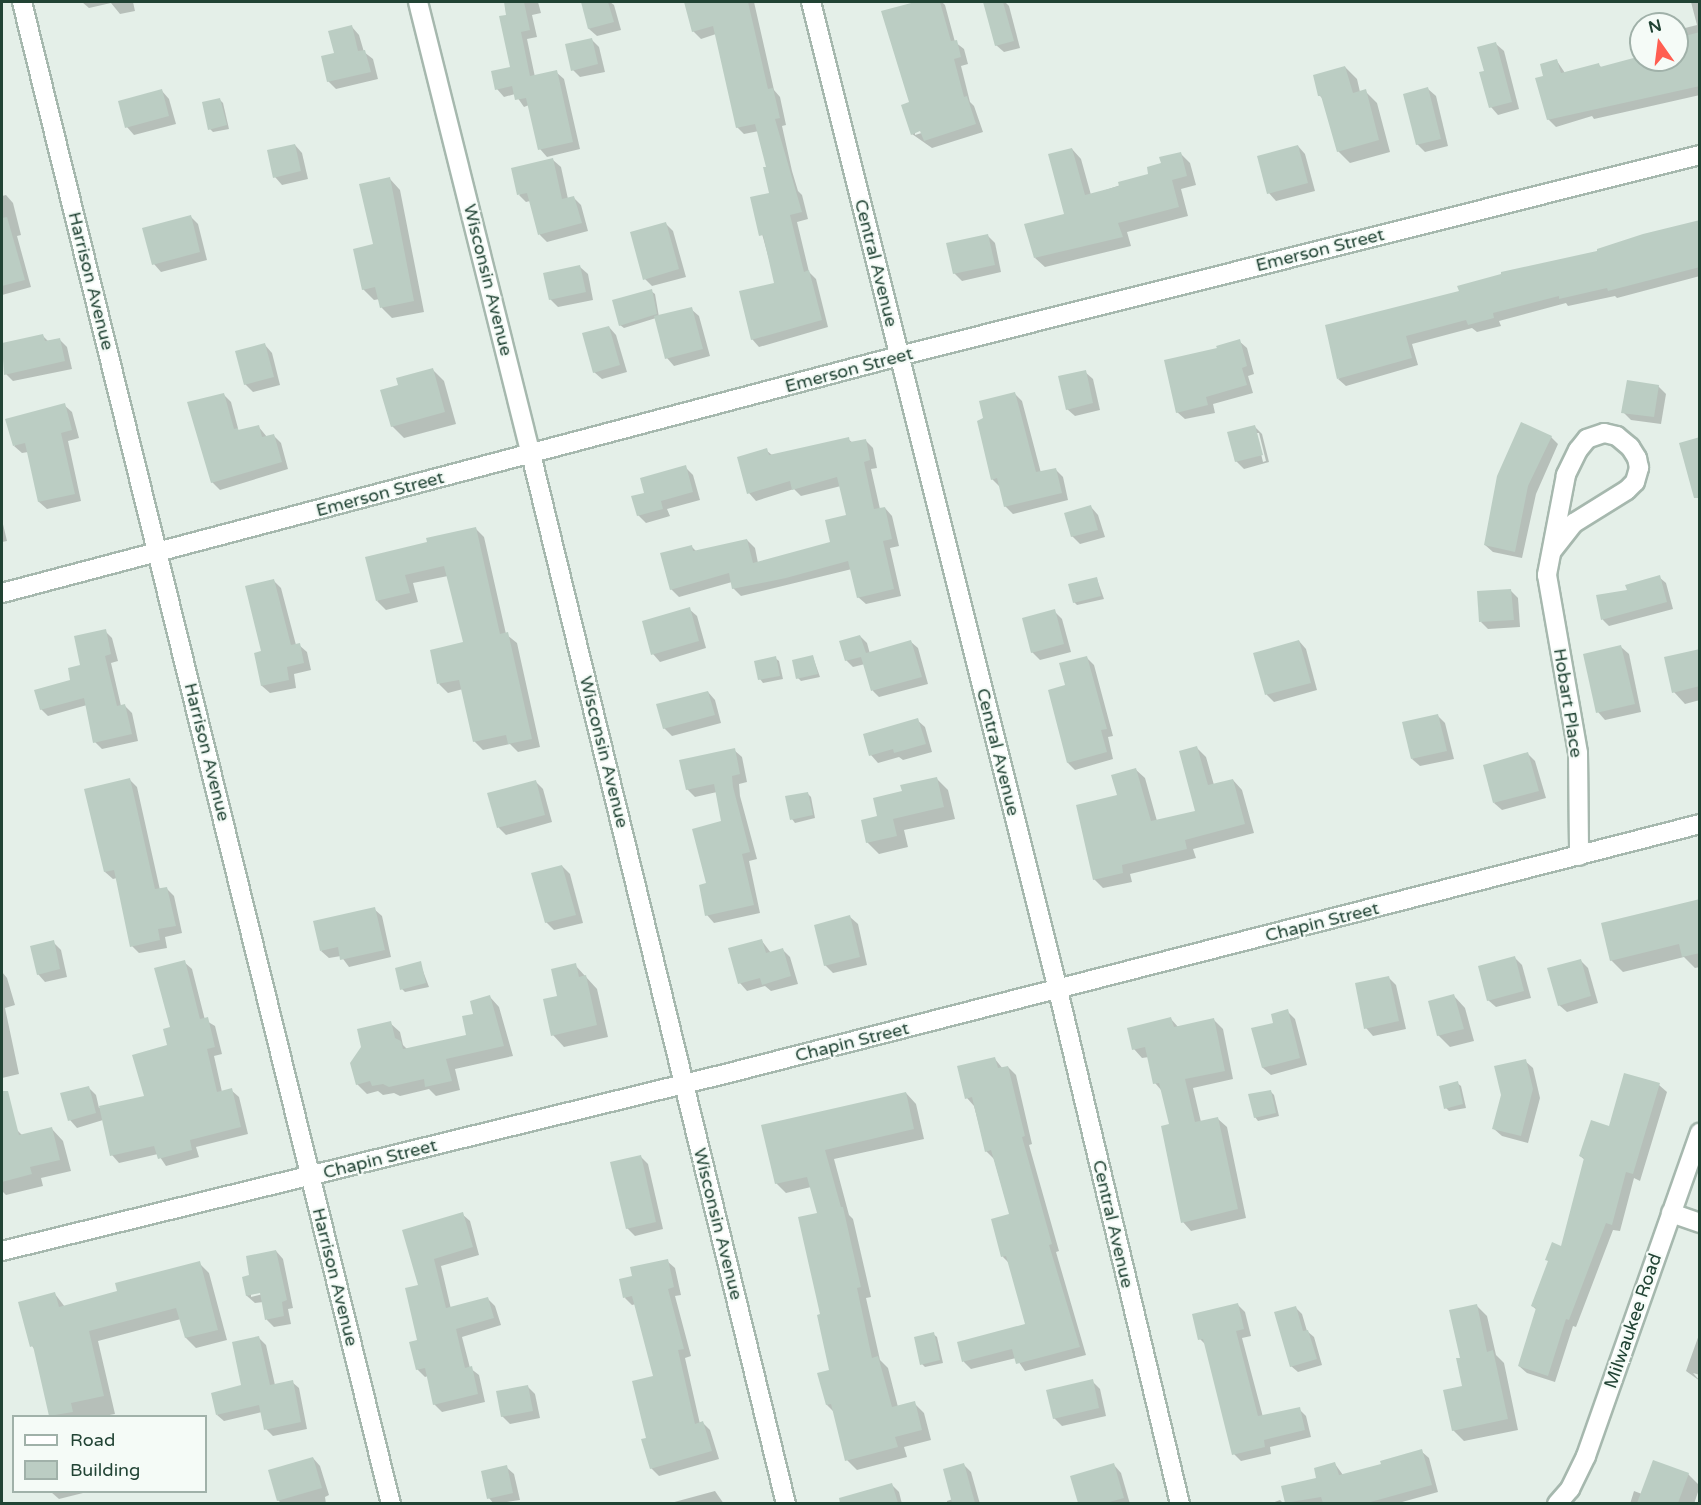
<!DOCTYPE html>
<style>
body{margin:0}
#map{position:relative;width:1701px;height:1505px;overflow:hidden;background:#e4efe8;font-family:"Varela Round",sans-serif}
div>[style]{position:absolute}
.shadow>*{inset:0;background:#0003}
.building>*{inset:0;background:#bbcdc3}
.roads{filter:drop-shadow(2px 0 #a6b8ae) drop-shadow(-2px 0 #a6b8ae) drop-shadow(0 2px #a6b8ae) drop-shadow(0 -2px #a6b8ae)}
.street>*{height:18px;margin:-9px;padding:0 9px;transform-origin:9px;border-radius:9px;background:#fff}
.secondary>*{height:18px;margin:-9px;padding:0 9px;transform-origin:9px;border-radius:9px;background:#fff}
span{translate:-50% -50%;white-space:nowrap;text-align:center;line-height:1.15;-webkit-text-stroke:4.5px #f5fbf7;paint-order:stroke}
.street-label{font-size:18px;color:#214334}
.frame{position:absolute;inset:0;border:3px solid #214334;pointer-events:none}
.legend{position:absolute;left:12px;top:1415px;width:195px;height:78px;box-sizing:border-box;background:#f5fbf7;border:2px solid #a0b1a9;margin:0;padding:8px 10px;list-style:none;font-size:18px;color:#214334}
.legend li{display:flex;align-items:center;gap:12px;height:30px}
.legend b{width:30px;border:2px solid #a0b1a9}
.north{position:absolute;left:1629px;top:12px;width:60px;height:60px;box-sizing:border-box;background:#f5fbf7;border:2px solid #a0b1a9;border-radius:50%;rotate:346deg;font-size:16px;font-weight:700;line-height:24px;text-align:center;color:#214334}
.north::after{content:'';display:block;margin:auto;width:21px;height:27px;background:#ff5e51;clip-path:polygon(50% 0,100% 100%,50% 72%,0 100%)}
</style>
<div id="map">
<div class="shadow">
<div style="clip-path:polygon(82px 2px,133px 2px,135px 11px,120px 14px,111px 3px,89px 8px)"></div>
<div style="clip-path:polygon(505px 2px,538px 2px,541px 13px,532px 15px,537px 37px,527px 39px,535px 77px,556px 72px,564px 79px,580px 149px,547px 157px,540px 149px,529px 105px,524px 107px,515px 94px,504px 97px,497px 89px,511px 68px)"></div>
<div style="clip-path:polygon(593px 2px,610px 2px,614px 5px,621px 30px,597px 36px,589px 29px,583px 4px)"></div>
<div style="clip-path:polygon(685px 2px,754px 2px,774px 90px,780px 97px,786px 125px,782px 126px,792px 171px,798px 191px,802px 195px,808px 219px,797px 222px,809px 272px,816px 279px,828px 327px,759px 347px,752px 339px,776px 284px,752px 198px,771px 194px,768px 168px,759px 131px,744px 134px,737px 127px,716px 34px,701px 39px,693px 31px)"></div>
<div style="clip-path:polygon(evenodd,921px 2px,942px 2px,945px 5px,955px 42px,964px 49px,968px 64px,961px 66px,970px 102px,974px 106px,983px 132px,932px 148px,912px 134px,911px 103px,883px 12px,921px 2px,927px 128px,928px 131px,915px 135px,915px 132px,927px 128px)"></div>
<div style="clip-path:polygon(985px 2px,1005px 2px,1009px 6px,1020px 48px,1004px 52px,996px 45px)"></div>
<div style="clip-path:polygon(1691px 2px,1700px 2px,1700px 95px,1594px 119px,1592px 116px,1556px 127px,1548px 119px,1545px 77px,1557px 61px,1565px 73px,1598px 64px,1602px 68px,1641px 58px,1677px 60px,1677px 30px,1697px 25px)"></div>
<div style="clip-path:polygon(352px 27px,359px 35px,364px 52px,373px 59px,378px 79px,336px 89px,328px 81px,335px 55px)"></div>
<div style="clip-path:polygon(591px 39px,599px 47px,605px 72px,580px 77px,573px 70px)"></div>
<div style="clip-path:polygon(1496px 44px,1504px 51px,1519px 109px,1498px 115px,1491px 107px,1485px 72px)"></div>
<div style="clip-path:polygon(1345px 67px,1357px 79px,1360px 92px,1365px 91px,1377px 103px,1390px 152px,1350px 163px,1338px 151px,1324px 100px,1320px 96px)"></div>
<div style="clip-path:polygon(1428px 89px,1436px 96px,1448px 146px,1425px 152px,1417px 144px)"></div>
<div style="clip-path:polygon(162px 91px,169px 99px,176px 124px,134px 135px,127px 127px)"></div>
<div style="clip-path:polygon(220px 100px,223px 103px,229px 129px,213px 132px,210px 129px)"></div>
<div style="clip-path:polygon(295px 145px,302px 153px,308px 179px,282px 185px,275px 177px)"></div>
<div style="clip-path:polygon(1298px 146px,1305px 154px,1315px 191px,1276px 201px,1269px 193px)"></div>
<div style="clip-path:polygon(1072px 149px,1081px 159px,1091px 195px,1150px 175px,1180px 153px,1190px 163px,1196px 185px,1181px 189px,1188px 216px,1127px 232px,1131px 246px,1045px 267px,1035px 258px,1066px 215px)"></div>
<div style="clip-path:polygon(553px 160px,561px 167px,568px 199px,574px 198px,581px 205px,588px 231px,547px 242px,540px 235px,530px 201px,526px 202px,519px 195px)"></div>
<div style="clip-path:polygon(390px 179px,400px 190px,424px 312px,392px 318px,382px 308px,380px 299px,374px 300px,363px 289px)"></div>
<div style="clip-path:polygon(6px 195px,13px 203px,21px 235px,17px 236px,31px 287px,2px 295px,2px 196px)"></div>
<div style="clip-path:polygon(190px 216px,198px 224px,207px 260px,161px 272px,154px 264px)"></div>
<div style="clip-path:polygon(1700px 221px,1700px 276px,1617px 298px,1615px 296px,1568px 306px,1566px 303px,1499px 321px,1501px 326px,1477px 332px,1472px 328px,1412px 344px,1418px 365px,1346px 386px,1338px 379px,1461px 292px)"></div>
<div style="clip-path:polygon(665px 223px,673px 231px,686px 277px,652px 286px,645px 279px)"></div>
<div style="clip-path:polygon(988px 236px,995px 243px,1001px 272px,962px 281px,954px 273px)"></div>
<div style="clip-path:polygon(580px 267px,588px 274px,593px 300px,558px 307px,550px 299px)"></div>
<div style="clip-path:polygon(651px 291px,655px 294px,659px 317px,691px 309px,699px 316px,710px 356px,674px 366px,667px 358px,656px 318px,624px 328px,620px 325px)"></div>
<div style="clip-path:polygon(609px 327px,616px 335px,627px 372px,602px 379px,594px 372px)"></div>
<div style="clip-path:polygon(43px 336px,48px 341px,59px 339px,67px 347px,72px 369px,13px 381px,6px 374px,2px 345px)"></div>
<div style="clip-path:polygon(1239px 341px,1247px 348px,1254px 374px,1248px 376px,1253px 393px,1213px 404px,1215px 413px,1185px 419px,1177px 412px,1218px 349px)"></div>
<div style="clip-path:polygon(265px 345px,272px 353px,280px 385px,253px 392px,245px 384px)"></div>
<div style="clip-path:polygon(433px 370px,444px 381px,456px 424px,404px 438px,392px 426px,400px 386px)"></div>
<div style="clip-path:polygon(1085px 372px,1093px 379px,1100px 410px,1075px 416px,1067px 409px)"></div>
<div style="clip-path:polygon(1658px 386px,1666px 394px,1661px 424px,1631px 420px,1623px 412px)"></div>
<div style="clip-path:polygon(1014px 393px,1022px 401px,1041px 473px,1055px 469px,1063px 477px,1068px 500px,1013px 514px,1005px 506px,1000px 487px,992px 479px)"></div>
<div style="clip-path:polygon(223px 394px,231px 402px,239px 432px,258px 426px,267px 437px,273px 435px,281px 443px,288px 469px,220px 490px,212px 482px)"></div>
<div style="clip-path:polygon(64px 405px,72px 412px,79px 438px,68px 441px,81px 501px,47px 509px,39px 502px,28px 452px,22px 453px,14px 446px)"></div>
<div style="clip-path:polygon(evenodd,1254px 426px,1262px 434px,1269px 462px,1244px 469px,1236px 461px,1254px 426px,1256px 433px,1259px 433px,1266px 461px,1263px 462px,1256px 433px)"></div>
<div style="clip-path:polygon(1551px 437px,1558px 444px,1536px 494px,1522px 558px,1493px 552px,1485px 545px)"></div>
<div style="clip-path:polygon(848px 439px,853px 443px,865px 440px,873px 448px,877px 468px,871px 469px,880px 509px,885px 508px,892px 516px,899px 546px,890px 548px,901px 596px,866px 604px,858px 597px,852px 569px,741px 596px,733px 588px,732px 582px,679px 597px,671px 589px,691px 546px,697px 552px,747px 540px,755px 548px,758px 563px,832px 543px,847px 517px,841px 486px,801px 496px,794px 489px,756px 501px,749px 493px,766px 450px,772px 455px)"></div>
<div style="clip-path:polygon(685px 467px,693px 475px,700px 500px,667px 509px,670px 516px,646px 523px,638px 515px,646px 494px)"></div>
<div style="clip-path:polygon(1091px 507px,1098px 515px,1105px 537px,1080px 544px,1072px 536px)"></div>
<div style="clip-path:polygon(2px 520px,7px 541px,2px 542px)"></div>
<div style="clip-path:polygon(475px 528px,484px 537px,506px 634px,517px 643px,540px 747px,518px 752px,510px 744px,483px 750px,474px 741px,463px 689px,448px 693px,439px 684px,465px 643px,448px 576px,413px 583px,418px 602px,386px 610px,377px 601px,429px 543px)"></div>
<div style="clip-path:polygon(1659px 577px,1666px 583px,1673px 609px,1609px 626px,1603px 620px,1598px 597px,1628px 591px)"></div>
<div style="clip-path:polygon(1097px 579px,1104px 599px,1077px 605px,1074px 602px)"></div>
<div style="clip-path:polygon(274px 581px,281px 588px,296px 645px,299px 645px,307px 652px,311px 670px,294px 674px,296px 688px,270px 693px,262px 686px,256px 654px,263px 653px)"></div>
<div style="clip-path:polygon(1510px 590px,1518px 598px,1520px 627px,1488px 629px,1481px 622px)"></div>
<div style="clip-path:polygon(689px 609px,697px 616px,706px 648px,660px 662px,653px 654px)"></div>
<div style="clip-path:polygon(1054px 611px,1062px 619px,1071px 652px,1040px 660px,1032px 652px)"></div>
<div style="clip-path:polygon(105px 631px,112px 638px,118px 661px,111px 663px,121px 706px,125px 706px,132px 713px,138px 741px,102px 749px,95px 742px,87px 705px,48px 716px,41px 709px,72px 681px)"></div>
<div style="clip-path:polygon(860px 636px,867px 643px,870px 654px,911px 642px,918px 648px,928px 684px,879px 697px,873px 691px,865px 664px,853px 667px,846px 660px)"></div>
<div style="clip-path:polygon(1299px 641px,1306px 649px,1317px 690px,1274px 702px,1267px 695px,1255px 654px)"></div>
<div style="clip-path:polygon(1621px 647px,1629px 654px,1641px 712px,1605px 720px,1598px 712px)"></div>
<div style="clip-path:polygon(1700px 650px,1700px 700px,1685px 704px,1674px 692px)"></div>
<div style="clip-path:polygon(813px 657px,820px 677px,801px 681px,798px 678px)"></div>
<div style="clip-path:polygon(775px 658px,779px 661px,783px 679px,763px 683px,760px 679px)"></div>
<div style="clip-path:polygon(1087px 658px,1094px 665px,1113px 736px,1108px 737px,1113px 759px,1075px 770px,1068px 763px,1066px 686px)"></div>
<div style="clip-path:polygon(708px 692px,715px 700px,721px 723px,672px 736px,664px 728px)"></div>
<div style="clip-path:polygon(1438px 716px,1445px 723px,1454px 759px,1420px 766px,1412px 759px)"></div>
<div style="clip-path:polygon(917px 720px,925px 727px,932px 752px,903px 760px,899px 757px,878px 763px,871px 755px)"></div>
<div style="clip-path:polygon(1197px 748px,1206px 757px,1214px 785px,1233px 780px,1242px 790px,1254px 833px,1193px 849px,1196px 858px,1130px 874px,1132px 882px,1103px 888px,1094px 879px,1119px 796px,1135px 769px,1145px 778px,1157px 821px,1197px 812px)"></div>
<div style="clip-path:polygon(734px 750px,742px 757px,747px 782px,739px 784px,740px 796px,757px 859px,749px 861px,760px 913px,714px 923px,707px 915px,708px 884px,723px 822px,717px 792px,695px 797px,687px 789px)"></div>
<div style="clip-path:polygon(1528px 754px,1535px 761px,1546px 798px,1502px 810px,1494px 803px)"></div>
<div style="clip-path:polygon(936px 778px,948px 790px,955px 819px,904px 830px,908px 847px,879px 854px,867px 842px,879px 817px,904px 792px)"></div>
<div style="clip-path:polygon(130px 780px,137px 787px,160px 890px,166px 888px,174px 896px,182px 933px,165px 937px,167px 948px,139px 953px,132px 946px,117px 878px,113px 879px,105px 872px)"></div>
<div style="clip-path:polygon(535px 781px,543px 789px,552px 822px,506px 835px,499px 828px,489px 794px)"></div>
<div style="clip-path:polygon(808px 794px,811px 797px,815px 818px,795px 823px,792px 819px)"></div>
<div style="clip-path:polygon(562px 866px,570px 874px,583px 923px,554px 930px,546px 922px)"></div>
<div style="clip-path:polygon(1699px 901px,1700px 967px,1695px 968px,1684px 957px,1623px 972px,1611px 960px)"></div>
<div style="clip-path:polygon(374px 909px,382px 916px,391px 957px,349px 967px,341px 956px,329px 958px,321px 951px)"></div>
<div style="clip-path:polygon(850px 917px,858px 924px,867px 965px,833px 973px,825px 965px)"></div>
<div style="clip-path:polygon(762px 941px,771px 953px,783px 950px,790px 957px,798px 984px,771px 991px,765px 986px,747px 991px,740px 983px)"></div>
<div style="clip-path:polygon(53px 942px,61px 950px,67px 977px,45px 982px,38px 974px)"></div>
<div style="clip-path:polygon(1515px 958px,1522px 965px,1531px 998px,1496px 1007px,1488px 1000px)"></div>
<div style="clip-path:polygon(1581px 961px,1588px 968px,1598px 1003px,1567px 1012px,1559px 1005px)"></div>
<div style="clip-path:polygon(184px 962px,192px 969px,205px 1020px,215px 1026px,222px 1054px,214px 1056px,222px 1092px,231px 1090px,239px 1097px,248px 1134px,196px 1147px,199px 1157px,166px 1166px,158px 1154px,119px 1163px,112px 1155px,103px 1120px,77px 1128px,70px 1120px,88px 1087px,96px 1095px,99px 1108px,146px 1097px,169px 1046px)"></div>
<div style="clip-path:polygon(420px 963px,429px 987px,405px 992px,402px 989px)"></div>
<div style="clip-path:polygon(575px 965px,597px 989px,608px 1037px,564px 1047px,553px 1035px)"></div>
<div style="clip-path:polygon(2px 972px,7px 978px,15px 1005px,5px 1008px,19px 1074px,2px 1078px)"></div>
<div style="clip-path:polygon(1389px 978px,1396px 985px,1406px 1029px,1373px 1036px,1366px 1028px)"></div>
<div style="clip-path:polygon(1454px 996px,1465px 1008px,1474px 1041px,1450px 1047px,1438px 1035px)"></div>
<div style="clip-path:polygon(490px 997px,499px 1007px,513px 1056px,455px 1069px,460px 1090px,436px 1096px,429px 1089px,400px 1096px,394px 1093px,383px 1095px,378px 1091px,367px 1094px,357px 1084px,390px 1023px,400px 1032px,403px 1045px,407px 1049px,468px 1036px,474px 1015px)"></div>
<div style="clip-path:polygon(1287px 1011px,1295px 1019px,1307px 1065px,1271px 1075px,1263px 1068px,1253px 1029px,1275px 1024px)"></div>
<div style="clip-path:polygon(1171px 1019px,1179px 1028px,1214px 1020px,1223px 1029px,1233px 1079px,1193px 1088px,1201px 1122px,1218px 1119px,1227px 1127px,1246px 1218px,1191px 1231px,1183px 1222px,1170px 1125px,1162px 1091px,1155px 1083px,1149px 1057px,1142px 1058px,1134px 1049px)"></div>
<div style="clip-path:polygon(995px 1059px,1003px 1069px,1008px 1067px,1016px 1075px,1032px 1144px,1029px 1145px,1059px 1251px,1056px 1252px,1086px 1355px,1025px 1371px,1016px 1358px,971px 1369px,964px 1362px,959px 1343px,1027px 1325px,1009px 1263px,1003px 1257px,1010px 1215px,994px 1159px,986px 1151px,974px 1106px,967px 1098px)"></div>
<div style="clip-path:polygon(1525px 1061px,1533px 1068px,1540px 1098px,1528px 1143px,1502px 1136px,1494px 1129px)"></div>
<div style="clip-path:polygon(1457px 1083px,1461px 1086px,1466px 1108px,1449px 1111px,1446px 1108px)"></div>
<div style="clip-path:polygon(1659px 1085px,1667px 1092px,1640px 1181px,1634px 1178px,1620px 1231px,1613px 1230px,1576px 1327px,1573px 1326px,1555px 1382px,1527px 1373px,1519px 1366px,1537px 1310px,1532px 1306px,1562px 1248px,1585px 1160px,1580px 1156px)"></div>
<div style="clip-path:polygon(1270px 1091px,1274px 1095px,1279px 1116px,1258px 1121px,1255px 1117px)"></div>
<div style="clip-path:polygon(906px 1093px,916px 1104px,924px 1139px,834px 1159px,849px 1215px,853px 1219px,871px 1297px,866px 1298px,880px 1360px,888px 1368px,898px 1407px,914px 1403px,924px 1413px,931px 1440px,904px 1447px,907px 1457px,857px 1470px,847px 1460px,834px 1412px,827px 1405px,831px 1371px,822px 1316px,818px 1214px,811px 1187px,786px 1193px,776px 1183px)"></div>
<div style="clip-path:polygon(52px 1129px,63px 1141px,71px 1171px,41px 1178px,43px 1186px,6px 1195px,2px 1191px,2px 1134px,17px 1130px,23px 1136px)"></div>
<div style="clip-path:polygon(640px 1156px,648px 1164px,663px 1229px,635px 1236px,627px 1228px)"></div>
<div style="clip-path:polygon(462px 1214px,470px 1221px,479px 1255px,441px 1266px,451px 1309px,488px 1299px,495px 1306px,501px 1325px,462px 1337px,470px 1368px,479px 1375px,485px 1402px,442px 1412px,434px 1404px,428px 1376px,425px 1377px,417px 1369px,420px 1286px,404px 1231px)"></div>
<div style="clip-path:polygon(evenodd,276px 1251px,283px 1259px,293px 1308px,288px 1309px,291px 1324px,274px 1327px,267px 1320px,263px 1302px,255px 1303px,247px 1296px,244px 1278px,251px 1276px,276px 1251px,267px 1290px,267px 1293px,251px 1297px,251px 1294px,267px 1290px)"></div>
<div style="clip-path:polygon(667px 1261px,675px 1268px,681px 1295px,675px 1296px,691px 1356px,685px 1358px,700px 1424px,703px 1423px,710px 1430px,719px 1459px,659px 1476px,651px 1468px,648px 1439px,655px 1377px,636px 1304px,632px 1305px,625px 1298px,634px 1277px)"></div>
<div style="clip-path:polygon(199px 1263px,209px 1273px,227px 1340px,196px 1348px,186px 1338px,181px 1319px,98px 1341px,115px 1414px,104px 1416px,51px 1416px,35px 1350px,32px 1346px,55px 1294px,65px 1307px,119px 1292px)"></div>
<div style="clip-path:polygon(1238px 1305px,1245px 1312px,1251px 1336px,1242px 1338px,1263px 1417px,1299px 1409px,1306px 1416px,1311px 1437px,1270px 1447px,1271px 1454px,1241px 1461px,1234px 1454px,1207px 1346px,1200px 1339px)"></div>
<div style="clip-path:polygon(1476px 1305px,1487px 1316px,1496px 1355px,1504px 1363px,1518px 1430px,1464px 1441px,1453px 1430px,1464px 1387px,1461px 1359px)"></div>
<div style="clip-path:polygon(1296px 1308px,1302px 1314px,1307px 1331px,1314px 1337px,1322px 1365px,1298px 1372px,1291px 1366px)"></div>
<div style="clip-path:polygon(1700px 1332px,1700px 1375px,1693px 1373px,1700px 1381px,1686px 1371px)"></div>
<div style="clip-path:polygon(933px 1334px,937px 1337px,943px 1363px,925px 1367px,922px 1364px)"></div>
<div style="clip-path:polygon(259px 1338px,266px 1345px,275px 1385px,292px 1382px,299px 1388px,307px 1429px,273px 1436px,266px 1429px,262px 1412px,224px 1421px,217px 1415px,243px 1386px)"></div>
<div style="clip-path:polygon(1092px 1381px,1100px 1389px,1106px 1416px,1062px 1426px,1054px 1418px)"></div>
<div style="clip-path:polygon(528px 1387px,535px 1394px,540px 1418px,510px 1424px,502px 1416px)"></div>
<div style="clip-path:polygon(1421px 1451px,1429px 1458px,1438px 1492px,1395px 1504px,1287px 1504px,1283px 1487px,1318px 1479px,1335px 1464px,1343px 1475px,1383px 1465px)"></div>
<div style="clip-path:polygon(313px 1458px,320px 1466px,329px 1495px,325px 1497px,326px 1504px,282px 1504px,278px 1500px)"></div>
<div style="clip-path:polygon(964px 1465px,971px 1472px,980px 1504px,947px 1504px,947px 1501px,953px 1499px)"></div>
<div style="clip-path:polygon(1114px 1465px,1121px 1473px,1130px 1504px,1079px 1504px,1072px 1477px)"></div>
<div style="clip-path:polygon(506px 1467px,514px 1474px,520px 1500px,494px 1504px,489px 1498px)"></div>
<div style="clip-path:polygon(1688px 1474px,1700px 1486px,1694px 1504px,1630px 1504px,1634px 1491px,1642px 1494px)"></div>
<div style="clip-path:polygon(892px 1485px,899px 1492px,902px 1504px,858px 1504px,856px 1495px)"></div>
<div style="clip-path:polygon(715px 1491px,724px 1504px,667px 1504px)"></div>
<div style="clip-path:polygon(51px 1492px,87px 1492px,59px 1499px)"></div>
<div style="clip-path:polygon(1280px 1500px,1284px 1504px,1269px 1504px)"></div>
</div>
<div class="building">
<div style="clip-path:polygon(504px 2px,524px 2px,530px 30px,521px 32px,530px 76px,557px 70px,573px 142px,538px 150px,526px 98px,515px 100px,512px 86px,495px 90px,491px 71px,510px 67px,499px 16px,506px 15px)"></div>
<div style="clip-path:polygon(581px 2px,608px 2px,614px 22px,588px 29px)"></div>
<div style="clip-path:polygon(684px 2px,748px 2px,768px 89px,773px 88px,780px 118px,775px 119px,802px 212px,790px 215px,804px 272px,809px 270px,822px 320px,751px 340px,739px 291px,774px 283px,763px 235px,759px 236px,750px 197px,769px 193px,763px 167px,766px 167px,755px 124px,736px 128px,713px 26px,692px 32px)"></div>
<div style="clip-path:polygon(915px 2px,940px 2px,951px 41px,957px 40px,961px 57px,954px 59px,964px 97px,967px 96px,976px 124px,924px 141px,920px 131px,911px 135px,901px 105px,909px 102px,881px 11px)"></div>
<div style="clip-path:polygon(983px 2px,1003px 2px,1014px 41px,995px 46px)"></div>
<div style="clip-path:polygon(352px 25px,358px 51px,365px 50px,371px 72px,327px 82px,321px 56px,334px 53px,328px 31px)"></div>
<div style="clip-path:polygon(1700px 32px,1700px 86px,1547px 120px,1535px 78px,1543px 76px,1540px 64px,1557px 59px,1561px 73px,1599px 63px,1600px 67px,1641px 56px,1641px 60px,1677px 60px,1677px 38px)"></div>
<div style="clip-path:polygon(592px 38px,598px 64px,571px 71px,565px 44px)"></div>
<div style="clip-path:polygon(1496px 42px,1512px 102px,1489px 108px,1479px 72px,1484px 71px,1477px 47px)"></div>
<div style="clip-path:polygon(1345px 66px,1353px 93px,1366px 89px,1379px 140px,1337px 152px,1321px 96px,1318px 96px,1313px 75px)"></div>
<div style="clip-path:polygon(1428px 87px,1441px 139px,1416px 145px,1403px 94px)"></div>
<div style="clip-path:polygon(162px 89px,169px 116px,125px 128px,118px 101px)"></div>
<div style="clip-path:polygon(220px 98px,227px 125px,208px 130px,202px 102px)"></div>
<div style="clip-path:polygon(295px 144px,301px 171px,273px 178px,267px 150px)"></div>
<div style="clip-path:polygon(1298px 145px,1308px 183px,1267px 194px,1257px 156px)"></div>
<div style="clip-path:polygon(1072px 148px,1085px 195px,1119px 186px,1118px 182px,1148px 174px,1147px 167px,1161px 163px,1159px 157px,1181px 152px,1187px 176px,1172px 180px,1179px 207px,1118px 223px,1123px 237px,1034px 258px,1024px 224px,1064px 214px,1048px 154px)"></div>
<div style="clip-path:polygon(553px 158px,562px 199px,574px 196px,582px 223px,538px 235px,527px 193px,517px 195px,511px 168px)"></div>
<div style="clip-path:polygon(390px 177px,414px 301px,380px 308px,375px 287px,362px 290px,353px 249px,373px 244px,359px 184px)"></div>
<div style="clip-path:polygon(191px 215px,200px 252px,152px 265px,142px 228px)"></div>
<div style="clip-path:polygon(7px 217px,25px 280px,2px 286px,2px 218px)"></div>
<div style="clip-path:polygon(1700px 220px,1700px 267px,1608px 291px,1607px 288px,1559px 299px,1559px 296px,1493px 313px,1494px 318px,1468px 325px,1466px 320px,1406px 336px,1412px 358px,1337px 379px,1325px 325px,1459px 291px,1457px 286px,1501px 274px,1501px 272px,1597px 251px,1597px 249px,1643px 234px)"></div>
<div style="clip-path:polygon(666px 222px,679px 269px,643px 280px,630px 232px)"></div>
<div style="clip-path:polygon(988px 234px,995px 265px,953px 274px,946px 243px)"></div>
<div style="clip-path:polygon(580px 265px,586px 292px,549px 300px,543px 273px)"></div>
<div style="clip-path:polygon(652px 289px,657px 314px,619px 326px,612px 300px)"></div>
<div style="clip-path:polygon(692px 307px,703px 349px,665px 359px,654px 316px)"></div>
<div style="clip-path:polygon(609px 326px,620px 365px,593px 373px,582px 333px)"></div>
<div style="clip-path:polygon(43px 334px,45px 341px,60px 338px,65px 361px,4px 375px,2px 343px)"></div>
<div style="clip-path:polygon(1240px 339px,1247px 366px,1242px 368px,1247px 385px,1206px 397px,1208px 405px,1176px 413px,1164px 360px,1217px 348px,1216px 346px)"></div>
<div style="clip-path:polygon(265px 343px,274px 377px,244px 385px,235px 351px)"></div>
<div style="clip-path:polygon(433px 368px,445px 412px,391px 427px,380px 390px,398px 385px,396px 378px)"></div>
<div style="clip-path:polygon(1086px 370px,1093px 403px,1066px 410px,1058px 376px)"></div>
<div style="clip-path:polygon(1627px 380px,1659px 385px,1654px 417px,1621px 413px)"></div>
<div style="clip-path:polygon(1015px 392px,1036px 472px,1056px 468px,1062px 493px,1004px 507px,997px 478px,991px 480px,977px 421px,983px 418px,979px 401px)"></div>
<div style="clip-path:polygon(224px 393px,234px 429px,238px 428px,238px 430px,259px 425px,262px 437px,274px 434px,282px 462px,211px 483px,187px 402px)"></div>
<div style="clip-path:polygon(65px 403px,72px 430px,61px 433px,75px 494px,38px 502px,25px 443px,13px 446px,5px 419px)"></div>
<div style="clip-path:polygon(1521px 422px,1552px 436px,1528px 486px,1515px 552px,1484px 545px,1497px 476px)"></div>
<div style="clip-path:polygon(1255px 425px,1263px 455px,1235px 462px,1227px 432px)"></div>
<div style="clip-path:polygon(849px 437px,850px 442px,866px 439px,870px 460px,864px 462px,874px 509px,885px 507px,892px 539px,883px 541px,894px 589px,857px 598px,848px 561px,786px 578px,732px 589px,729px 573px,670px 590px,660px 553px,692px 545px,693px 551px,747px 539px,753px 563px,830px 542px,825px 520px,846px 515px,837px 477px,792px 490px,790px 481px,747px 494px,737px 457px,767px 448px,769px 455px)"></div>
<div style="clip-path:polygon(1700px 437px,1700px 498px,1694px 498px,1679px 443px)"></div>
<div style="clip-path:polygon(686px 465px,693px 492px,661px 501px,663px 509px,637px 516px,631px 496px,644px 493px,640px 478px)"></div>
<div style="clip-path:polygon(1091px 505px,1098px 530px,1071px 537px,1064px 513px)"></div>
<div style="clip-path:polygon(476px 527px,500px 634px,508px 632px,532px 739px,508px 744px,506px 735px,473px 742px,459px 680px,437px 684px,430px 650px,463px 642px,444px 566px,405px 575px,410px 593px,376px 601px,365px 557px,427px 542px,426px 538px)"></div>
<div style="clip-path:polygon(1660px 575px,1667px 602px,1601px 620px,1596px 595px,1627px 590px,1625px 585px)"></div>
<div style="clip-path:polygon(1097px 577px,1101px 596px,1073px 603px,1068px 584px)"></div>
<div style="clip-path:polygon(274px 579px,291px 645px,300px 643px,304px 663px,287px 667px,289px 680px,261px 686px,254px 653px,261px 651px,245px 586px)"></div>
<div style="clip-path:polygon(1511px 589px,1514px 620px,1479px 622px,1477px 591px)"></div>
<div style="clip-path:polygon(690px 607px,699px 641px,651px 655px,642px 621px)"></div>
<div style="clip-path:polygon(1055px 609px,1064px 644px,1031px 653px,1022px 618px)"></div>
<div style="clip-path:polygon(106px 629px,111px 654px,105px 656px,117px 706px,125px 704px,132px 734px,93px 743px,84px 698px,40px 710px,34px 690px,70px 680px,68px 668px,80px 665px,74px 636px)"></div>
<div style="clip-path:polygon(860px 635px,866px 653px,911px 640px,922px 677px,871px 691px,861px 657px,845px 661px,839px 641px)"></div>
<div style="clip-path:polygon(1299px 640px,1311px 683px,1265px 695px,1253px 653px)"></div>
<div style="clip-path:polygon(1621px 645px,1635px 704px,1596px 713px,1583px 654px)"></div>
<div style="clip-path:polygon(1700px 649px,1700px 686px,1672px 693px,1664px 657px)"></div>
<div style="clip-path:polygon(813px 655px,818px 674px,796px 679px,792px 660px)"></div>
<div style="clip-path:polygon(776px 656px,780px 676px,758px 680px,754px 661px)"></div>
<div style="clip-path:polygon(1087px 656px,1107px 729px,1101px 730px,1107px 752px,1067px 763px,1048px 690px,1065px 685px,1059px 663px)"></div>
<div style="clip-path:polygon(708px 691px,715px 715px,663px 729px,656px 704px)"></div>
<div style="clip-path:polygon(1438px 714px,1447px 751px,1411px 759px,1402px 722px)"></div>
<div style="clip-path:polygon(918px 718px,926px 744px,894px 753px,893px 749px,869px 756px,863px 734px)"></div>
<div style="clip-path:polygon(1197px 746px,1208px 785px,1233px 779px,1245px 824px,1185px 840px,1187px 849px,1122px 865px,1123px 873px,1093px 880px,1076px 805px,1117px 795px,1111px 775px,1136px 768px,1151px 821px,1195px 811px,1179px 751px)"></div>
<div style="clip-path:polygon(735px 748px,740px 774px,732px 776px,733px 787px,750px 852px,742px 854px,754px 905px,705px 916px,699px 885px,706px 883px,692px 829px,721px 821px,714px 784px,686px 790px,679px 760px)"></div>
<div style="clip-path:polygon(1528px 752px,1539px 791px,1493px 803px,1483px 765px)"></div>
<div style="clip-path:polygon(937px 777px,944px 807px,893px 819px,897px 836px,866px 843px,861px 820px,877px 816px,873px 798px,902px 791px,900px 785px)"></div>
<div style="clip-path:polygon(130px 778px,155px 889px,167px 887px,176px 926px,158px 929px,160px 940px,130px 947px,114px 870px,104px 872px,84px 789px)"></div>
<div style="clip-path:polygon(536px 780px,545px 815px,497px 828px,487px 793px)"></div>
<div style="clip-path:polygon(808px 792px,813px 815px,790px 820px,785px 796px)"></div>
<div style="clip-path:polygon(562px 865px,576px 915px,545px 923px,531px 873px)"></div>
<div style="clip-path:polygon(1700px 899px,1700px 953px,1682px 957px,1679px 944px,1610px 961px,1601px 923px)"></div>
<div style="clip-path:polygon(375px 907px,385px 950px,340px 960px,338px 947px,320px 951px,313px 921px)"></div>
<div style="clip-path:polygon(850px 915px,860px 957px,824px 966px,814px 925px)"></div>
<div style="clip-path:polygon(762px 939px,766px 953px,783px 948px,791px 976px,762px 985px,760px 978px,738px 984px,728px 948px)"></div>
<div style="clip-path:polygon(54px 940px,60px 969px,37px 975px,30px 946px)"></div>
<div style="clip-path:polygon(1515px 956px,1524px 991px,1487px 1001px,1478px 966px)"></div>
<div style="clip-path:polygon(1581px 959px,1591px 996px,1558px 1006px,1547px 968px)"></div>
<div style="clip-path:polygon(185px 960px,200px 1019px,208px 1017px,215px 1047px,207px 1049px,217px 1092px,232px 1088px,241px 1127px,190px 1140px,192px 1150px,158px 1159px,154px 1146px,110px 1156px,99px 1106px,144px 1096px,132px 1055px,167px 1045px,163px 1029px,170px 1027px,154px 968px)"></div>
<div style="clip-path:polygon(421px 961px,426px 983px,400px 990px,395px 968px)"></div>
<div style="clip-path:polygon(576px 963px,579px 977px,586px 975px,597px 1025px,551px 1036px,543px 999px,557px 996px,551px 969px)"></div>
<div style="clip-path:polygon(1389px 976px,1399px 1021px,1364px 1029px,1355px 983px)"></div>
<div style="clip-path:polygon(1454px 994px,1464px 1029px,1437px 1036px,1428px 1001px)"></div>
<div style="clip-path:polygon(490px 995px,504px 1046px,446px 1059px,452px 1081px,425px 1087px,424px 1079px,389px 1087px,383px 1084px,372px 1086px,370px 1081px,356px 1085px,350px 1063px,361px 1047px,357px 1029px,391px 1021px,395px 1038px,401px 1041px,403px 1049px,466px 1035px,462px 1016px,473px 1014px,470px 1001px)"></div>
<div style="clip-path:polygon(1288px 1009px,1300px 1058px,1262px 1068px,1251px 1028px,1273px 1023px,1271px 1014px)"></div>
<div style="clip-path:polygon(1171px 1017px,1174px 1027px,1214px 1018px,1225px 1071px,1185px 1079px,1195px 1122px,1218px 1117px,1238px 1209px,1181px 1223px,1161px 1126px,1169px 1124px,1159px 1083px,1153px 1084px,1145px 1047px,1132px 1050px,1127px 1028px)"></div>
<div style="clip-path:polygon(995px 1057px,998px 1068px,1008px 1066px,1025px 1136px,1022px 1137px,1052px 1244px,1049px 1245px,1080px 1347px,1016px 1364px,1012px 1349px,962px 1362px,957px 1342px,1025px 1324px,1006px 1256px,1001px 1257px,991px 1219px,1009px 1214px,991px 1150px,985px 1152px,972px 1097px,965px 1099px,957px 1066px)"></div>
<div style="clip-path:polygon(1526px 1059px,1533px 1089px,1521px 1136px,1492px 1129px,1501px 1095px,1494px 1066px)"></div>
<div style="clip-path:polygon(1624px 1073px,1660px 1083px,1633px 1174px,1626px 1172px,1612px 1225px,1606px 1223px,1569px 1320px,1566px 1319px,1548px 1376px,1518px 1366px,1536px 1308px,1531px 1306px,1548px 1261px,1545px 1260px,1552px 1242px,1561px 1246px,1584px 1158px,1579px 1156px,1591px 1120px,1609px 1126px)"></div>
<div style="clip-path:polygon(1458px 1081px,1463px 1104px,1444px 1109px,1439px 1086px)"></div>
<div style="clip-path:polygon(89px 1086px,96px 1113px,68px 1121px,60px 1093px)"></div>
<div style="clip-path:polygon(1271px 1090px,1276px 1113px,1254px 1118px,1248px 1094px)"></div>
<div style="clip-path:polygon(2px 1091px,8px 1091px,19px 1135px,52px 1127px,60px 1160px,30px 1167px,32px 1174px,2px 1182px)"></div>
<div style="clip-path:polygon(906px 1092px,914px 1129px,825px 1150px,841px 1207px,843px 1207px,861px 1287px,857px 1288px,872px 1358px,878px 1356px,892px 1407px,915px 1401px,922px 1430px,895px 1437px,898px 1447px,845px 1461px,831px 1404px,826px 1405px,817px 1373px,829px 1370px,817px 1315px,820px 1314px,798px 1217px,817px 1213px,807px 1177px,775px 1184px,761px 1125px)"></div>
<div style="clip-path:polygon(641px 1155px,656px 1222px,626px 1229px,610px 1162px)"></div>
<div style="clip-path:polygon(463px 1212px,473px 1247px,434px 1259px,446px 1308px,488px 1297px,494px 1318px,456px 1329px,465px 1368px,472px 1366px,478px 1394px,433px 1405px,425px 1368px,416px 1370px,409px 1342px,417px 1340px,405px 1288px,418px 1285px,402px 1230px)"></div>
<div style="clip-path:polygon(276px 1250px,287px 1300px,282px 1302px,284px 1316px,265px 1320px,260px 1293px,246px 1296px,242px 1277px,249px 1275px,246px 1256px)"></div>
<div style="clip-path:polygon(668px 1259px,674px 1287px,668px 1289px,684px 1349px,678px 1350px,695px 1424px,703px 1421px,712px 1451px,650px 1469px,641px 1439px,646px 1438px,632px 1381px,653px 1376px,632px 1296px,623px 1298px,619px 1279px,632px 1276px,630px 1267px)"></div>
<div style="clip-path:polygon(200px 1261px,218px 1330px,185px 1338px,176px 1308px,89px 1331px,104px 1396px,71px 1403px,73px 1412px,49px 1416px,33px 1346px,30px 1347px,18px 1302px,55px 1292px,59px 1307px,117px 1291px,115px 1283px)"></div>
<div style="clip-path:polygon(1238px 1303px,1244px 1329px,1236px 1331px,1258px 1416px,1300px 1407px,1305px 1430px,1264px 1440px,1265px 1447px,1232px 1455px,1203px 1339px,1198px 1340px,1192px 1314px)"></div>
<div style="clip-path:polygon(1477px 1304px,1487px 1352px,1493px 1350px,1508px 1419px,1452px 1431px,1443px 1390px,1462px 1386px,1456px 1358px,1460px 1358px,1449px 1310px)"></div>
<div style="clip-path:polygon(1296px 1306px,1303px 1331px,1308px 1330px,1317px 1359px,1290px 1367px,1274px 1312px)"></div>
<div style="clip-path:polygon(934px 1332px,940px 1360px,920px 1365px,914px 1337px)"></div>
<div style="clip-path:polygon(259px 1336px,270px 1385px,293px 1380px,301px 1422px,264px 1430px,259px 1405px,216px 1415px,211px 1393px,241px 1385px,232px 1342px)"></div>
<div style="clip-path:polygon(1093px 1379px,1099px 1408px,1053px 1419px,1046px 1390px)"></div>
<div style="clip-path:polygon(528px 1385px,533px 1411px,501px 1417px,496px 1391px)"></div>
<div style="clip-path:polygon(1422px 1449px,1432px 1485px,1367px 1503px,1323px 1503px,1321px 1497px,1285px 1503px,1281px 1486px,1316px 1478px,1314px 1468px,1335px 1462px,1339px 1475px,1381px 1464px,1380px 1461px)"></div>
<div style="clip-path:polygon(313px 1457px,322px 1488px,277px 1501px,268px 1470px)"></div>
<div style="clip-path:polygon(1653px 1460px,1689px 1473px,1678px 1503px,1637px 1503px)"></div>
<div style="clip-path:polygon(964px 1463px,975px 1503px,952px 1503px,943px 1469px)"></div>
<div style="clip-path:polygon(1114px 1463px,1124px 1498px,1106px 1503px,1078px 1503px,1070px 1476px)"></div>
<div style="clip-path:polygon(507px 1465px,513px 1493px,487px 1499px,481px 1471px)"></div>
<div style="clip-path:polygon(892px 1483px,898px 1503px,840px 1503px,839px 1498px)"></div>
</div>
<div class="roads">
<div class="street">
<div style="left:22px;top:2px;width:1547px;rotate:76.2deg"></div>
<div style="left:418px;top:2px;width:466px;rotate:76deg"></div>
<div style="left:531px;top:454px;width:1081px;rotate:76.35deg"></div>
<div style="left:811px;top:2px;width:1018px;rotate:75.96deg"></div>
<div style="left:1058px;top:990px;width:528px;rotate:76.65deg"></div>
<div style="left:1552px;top:551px;width:36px;rotate:-52deg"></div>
<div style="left:1574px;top:523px;width:62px;rotate:-31.9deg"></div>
<div style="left:1627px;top:490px;width:11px;rotate:-45deg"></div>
<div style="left:1635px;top:482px;width:15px;rotate:-74deg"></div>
<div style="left:1639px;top:468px;width:10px;rotate:-101deg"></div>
<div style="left:1637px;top:458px;width:13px;rotate:-122deg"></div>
<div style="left:1630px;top:447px;width:17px;rotate:-140deg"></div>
<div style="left:1617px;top:436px;width:13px;rotate:-167deg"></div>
<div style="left:1604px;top:433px;width:18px;rotate:161deg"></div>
<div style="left:1587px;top:439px;width:14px;rotate:129deg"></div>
<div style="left:1578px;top:450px;width:28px;rotate:116deg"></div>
<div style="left:1566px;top:475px;width:102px;rotate:100.8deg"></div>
<div style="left:1547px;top:575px;width:181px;rotate:80.1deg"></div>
<div style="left:1578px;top:753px;width:103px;rotate:89.4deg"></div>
<div style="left:2px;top:593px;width:928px;rotate:-14.8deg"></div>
<div style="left:899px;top:356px;width:826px;rotate:-14.09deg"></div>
<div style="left:1671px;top:1213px;width:31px;rotate:19deg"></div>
<div style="left:2px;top:1251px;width:744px;rotate:-13.76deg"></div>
<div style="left:725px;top:1074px;width:1007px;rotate:-14.38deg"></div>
</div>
<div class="secondary">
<div style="left:1557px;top:1504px;width:20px;rotate:-49deg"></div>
<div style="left:1570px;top:1489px;width:37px;rotate:-64deg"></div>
<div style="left:1586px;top:1456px;width:343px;rotate:-70.6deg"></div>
</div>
</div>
<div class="street-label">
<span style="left:1320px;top:250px;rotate:-14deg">Emerson Street</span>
<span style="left:876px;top:263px;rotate:76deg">Central Avenue</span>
<span style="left:488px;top:280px;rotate:76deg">Wisconsin Avenue</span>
<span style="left:91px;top:281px;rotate:76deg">Harrison Avenue</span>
<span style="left:849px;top:370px;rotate:-15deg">Emerson Street</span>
<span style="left:380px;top:494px;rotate:-15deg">Emerson Street</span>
<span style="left:1568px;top:703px;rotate:81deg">Hobart Place</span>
<span style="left:207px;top:752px;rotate:76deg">Harrison Avenue</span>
<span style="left:604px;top:752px;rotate:76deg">Wisconsin Avenue</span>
<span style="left:998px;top:752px;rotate:76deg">Central Avenue</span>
<span style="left:1322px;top:922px;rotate:-14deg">Chapin Street</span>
<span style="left:852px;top:1042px;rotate:-14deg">Chapin Street</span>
<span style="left:380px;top:1159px;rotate:-14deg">Chapin Street</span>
<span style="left:718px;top:1224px;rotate:76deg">Wisconsin Avenue</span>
<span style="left:1113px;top:1224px;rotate:77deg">Central Avenue</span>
<span style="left:335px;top:1277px;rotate:76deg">Harrison Avenue</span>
<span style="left:1633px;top:1321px;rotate:-71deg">Milwaukee Road</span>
</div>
<div class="frame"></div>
<ul class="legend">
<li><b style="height:8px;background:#fff"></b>Road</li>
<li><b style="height:16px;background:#bbcdc3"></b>Building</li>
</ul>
<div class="north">N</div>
</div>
